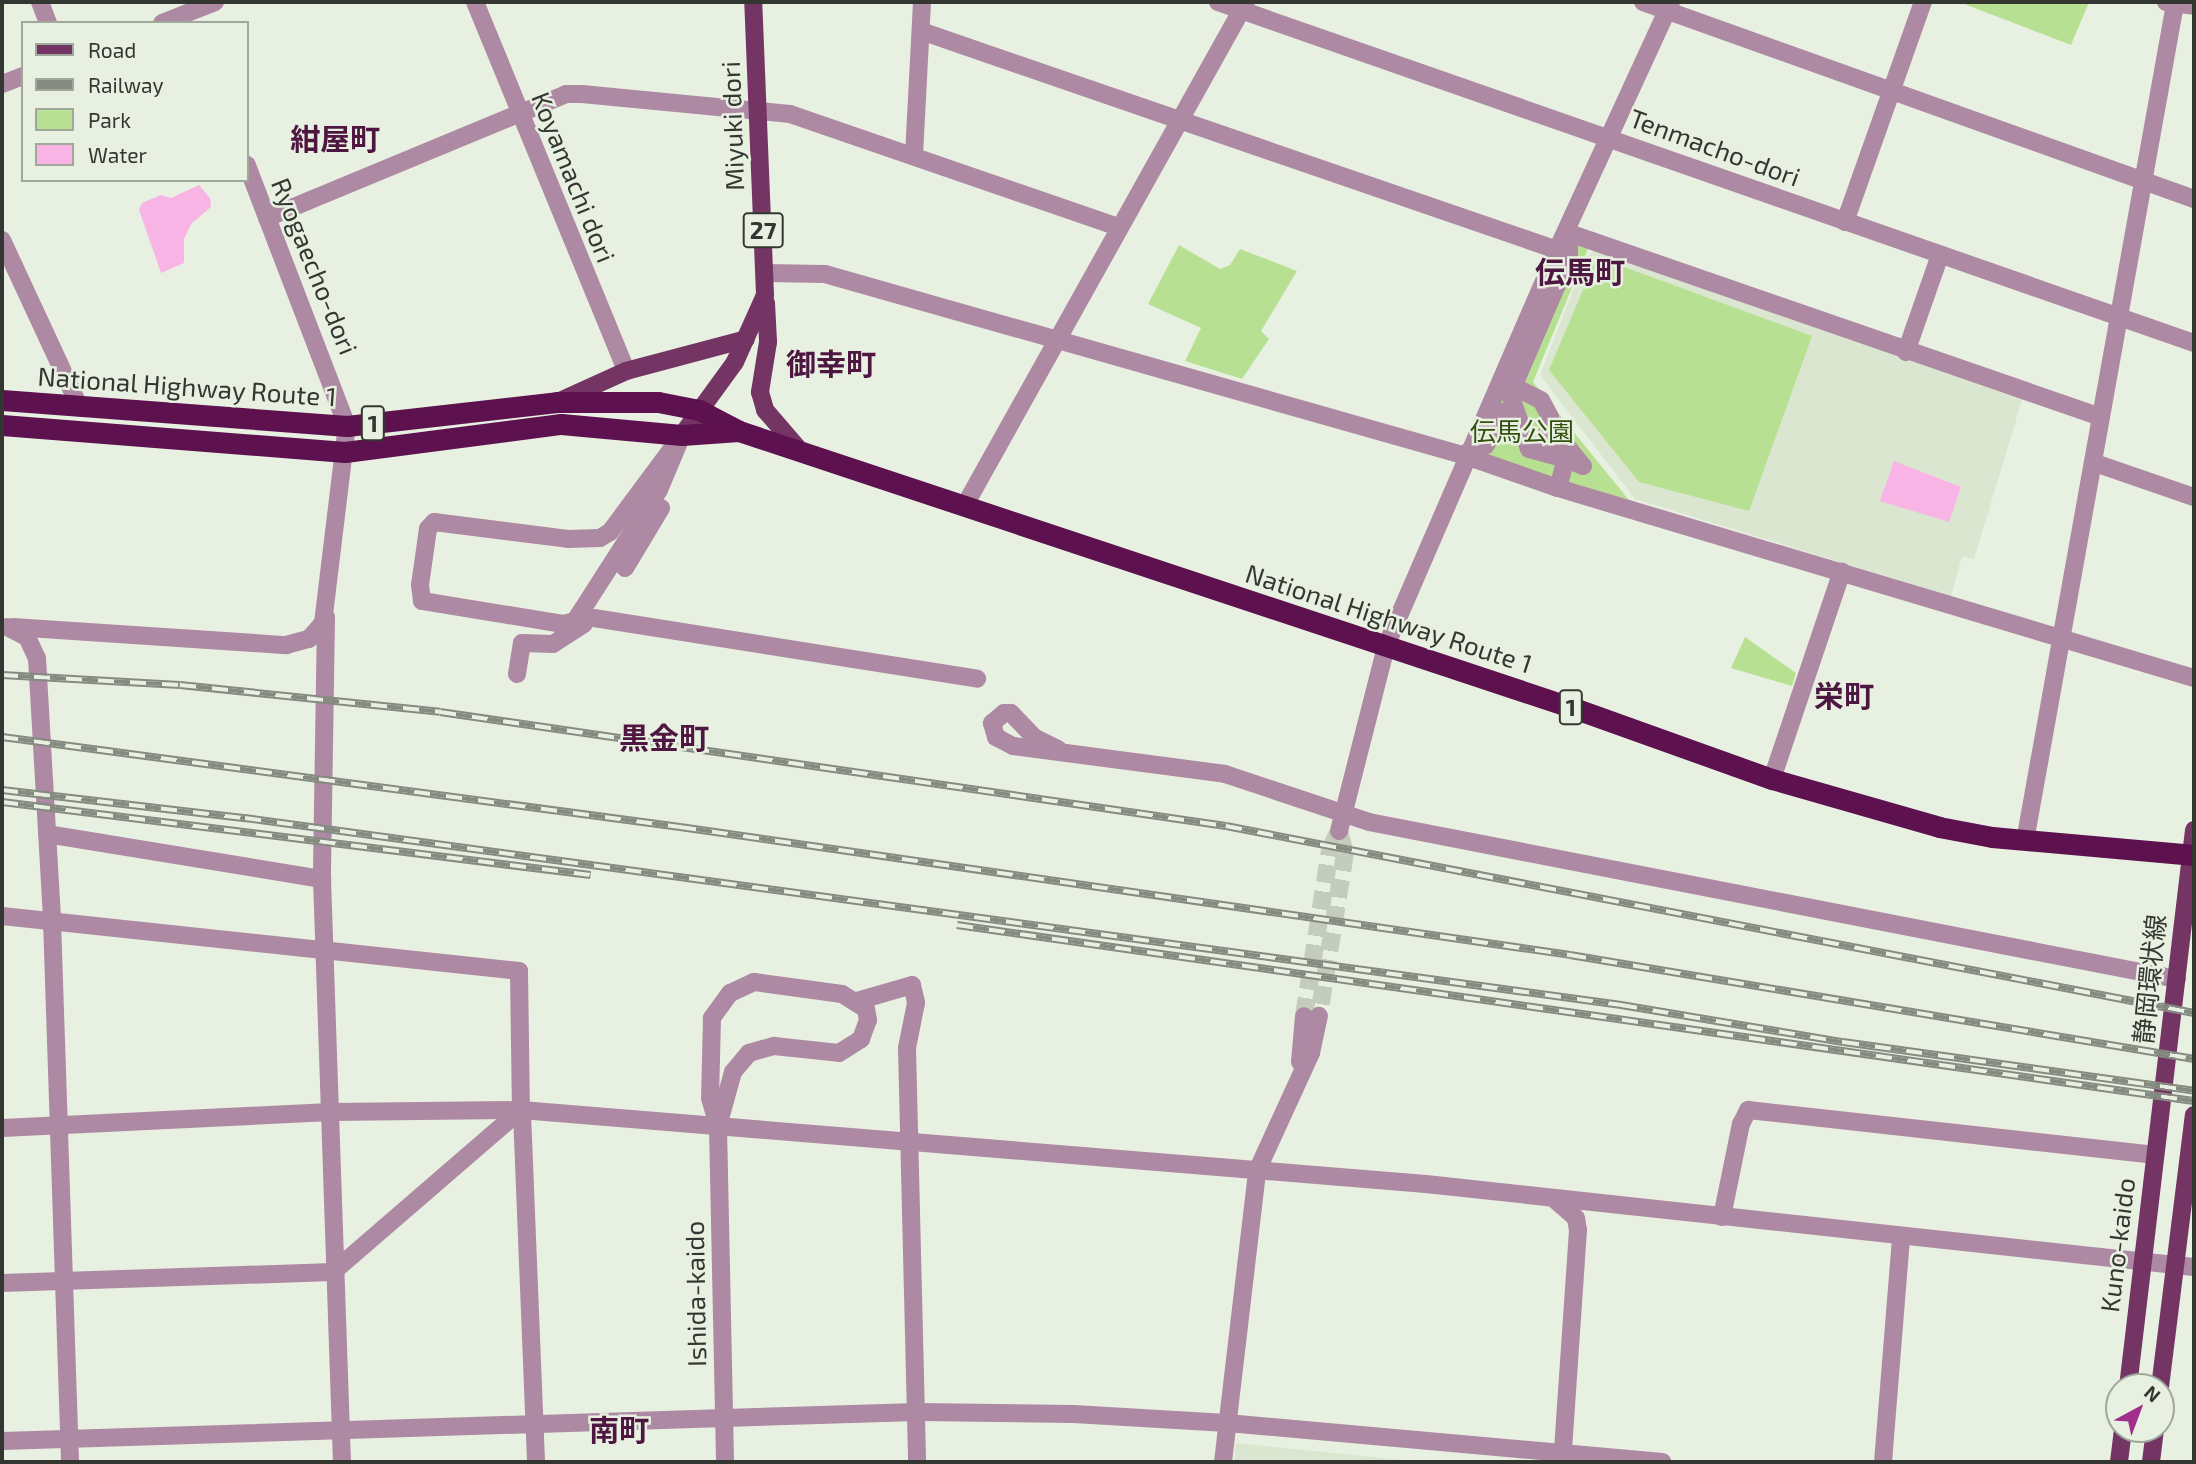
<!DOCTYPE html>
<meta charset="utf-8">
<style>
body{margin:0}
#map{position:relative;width:2196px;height:1464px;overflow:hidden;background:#e8f1e1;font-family:"Exo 2","Noto Sans JP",sans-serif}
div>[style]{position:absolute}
.built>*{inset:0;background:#dae6cf}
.green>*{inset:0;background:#b8e092}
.water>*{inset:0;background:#f9b4e6}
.minor-tunnel>*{height:18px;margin-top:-9px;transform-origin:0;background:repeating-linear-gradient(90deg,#c4ccbe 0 18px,transparent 0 27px)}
.minor>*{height:18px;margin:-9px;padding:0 9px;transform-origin:9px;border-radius:9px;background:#ae89a3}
.major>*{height:18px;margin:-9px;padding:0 9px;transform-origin:9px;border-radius:9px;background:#743565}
.highway>*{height:21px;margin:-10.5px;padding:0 10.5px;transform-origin:10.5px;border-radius:10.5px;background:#5d124f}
.rail>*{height:8px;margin-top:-4px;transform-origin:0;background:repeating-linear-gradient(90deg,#e8f1e1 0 16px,#858b81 0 32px);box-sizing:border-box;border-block:2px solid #858b81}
span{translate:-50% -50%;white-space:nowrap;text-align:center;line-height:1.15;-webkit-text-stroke:5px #e8f1e1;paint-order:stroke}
.shield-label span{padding:2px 5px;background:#e8f1e1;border:2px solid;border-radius:5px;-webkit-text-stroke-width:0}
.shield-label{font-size:24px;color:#343731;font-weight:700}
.street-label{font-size:26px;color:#343731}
.park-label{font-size:26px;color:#345010}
.quarter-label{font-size:30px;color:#4e1742;font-weight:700}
.frame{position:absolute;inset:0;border:4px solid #343731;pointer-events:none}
.legend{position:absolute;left:21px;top:21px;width:228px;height:161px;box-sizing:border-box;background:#e8f1e1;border:2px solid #a0a79b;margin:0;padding:9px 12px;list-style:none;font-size:21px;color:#343731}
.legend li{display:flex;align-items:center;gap:14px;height:35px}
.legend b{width:35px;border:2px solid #a0a79b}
.north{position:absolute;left:2105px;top:1373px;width:70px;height:70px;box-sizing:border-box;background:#e8f1e1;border:2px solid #a0a79b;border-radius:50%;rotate:41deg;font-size:19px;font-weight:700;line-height:28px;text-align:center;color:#343731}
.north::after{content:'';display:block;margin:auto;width:24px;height:32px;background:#a12e8a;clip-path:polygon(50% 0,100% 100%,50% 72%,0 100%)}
</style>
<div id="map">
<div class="built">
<div style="clip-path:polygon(1596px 250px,2022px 400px,1974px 559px,1962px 556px,1951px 596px,1635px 499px,1540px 375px,1586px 257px)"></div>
<div style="clip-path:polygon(1236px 1443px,1391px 1459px,1427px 1462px,1234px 1462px)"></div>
</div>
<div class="green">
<div style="clip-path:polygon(1959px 2px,2089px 2px,2071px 45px)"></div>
<div style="clip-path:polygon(1568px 241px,1588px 249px,1533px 382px,1629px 500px,1466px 456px)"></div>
<div style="clip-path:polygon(1179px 245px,1220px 269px,1230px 265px,1240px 249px,1297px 271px,1261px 331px,1269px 339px,1242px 379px,1185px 361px,1201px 328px,1148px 304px)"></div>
<div style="clip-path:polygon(1597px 257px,1812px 336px,1749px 511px,1639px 482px,1549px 370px)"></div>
<div style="clip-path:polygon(1745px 637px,1796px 673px,1792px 686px,1731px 668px)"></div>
</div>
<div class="water">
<div style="clip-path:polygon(199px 185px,210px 198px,211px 207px,191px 224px,184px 239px,184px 263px,161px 273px,139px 210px,142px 203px,161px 195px,171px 198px)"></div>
<div style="clip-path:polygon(1894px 461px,1961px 487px,1949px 522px,1880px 501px)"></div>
</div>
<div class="minor-tunnel">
<div style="left:1304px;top:1016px;width:168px;rotate:-81.1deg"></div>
<div style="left:1330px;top:850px;width:21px;rotate:-65deg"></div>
<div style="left:1339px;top:831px;width:23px;rotate:75deg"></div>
<div style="left:1345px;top:853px;width:165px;rotate:99.1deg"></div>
</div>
<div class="minor">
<div style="left:40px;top:2px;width:22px;rotate:69deg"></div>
<div style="left:475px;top:2px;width:399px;rotate:67.7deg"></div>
<div style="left:1218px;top:2px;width:1034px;rotate:19.26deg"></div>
<div style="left:1643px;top:2px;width:585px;rotate:19.67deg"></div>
<div style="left:2166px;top:2px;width:28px;rotate:8deg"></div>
<div style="left:162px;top:23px;width:57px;rotate:-21.6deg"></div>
<div style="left:921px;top:31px;width:673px;rotate:19deg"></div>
<div style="left:2px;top:84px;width:22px;rotate:-21deg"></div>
<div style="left:914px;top:155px;width:153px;rotate:-87deg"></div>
<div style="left:267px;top:218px;width:324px;rotate:-22.5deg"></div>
<div style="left:566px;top:94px;width:16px"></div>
<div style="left:582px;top:94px;width:209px;rotate:5.5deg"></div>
<div style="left:790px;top:114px;width:348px;rotate:19deg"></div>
<div style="left:1845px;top:222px;width:233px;rotate:-70.5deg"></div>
<div style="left:1566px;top:232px;width:566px;rotate:19.08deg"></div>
<div style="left:2px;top:240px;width:185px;rotate:65.1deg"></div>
<div style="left:765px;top:273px;width:60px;rotate:1deg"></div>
<div style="left:825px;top:274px;width:666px;rotate:15.85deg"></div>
<div style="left:1466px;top:456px;width:97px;rotate:19.2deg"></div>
<div style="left:1558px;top:488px;width:664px;rotate:16.63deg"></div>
<div style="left:1906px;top:352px;width:103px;rotate:-70.7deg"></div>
<div style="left:1513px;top:386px;width:31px;rotate:27deg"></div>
<div style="left:1541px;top:400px;width:19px;rotate:62deg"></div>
<div style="left:1550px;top:417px;width:18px;rotate:99deg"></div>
<div style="left:1547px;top:435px;width:26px;rotate:32deg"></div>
<div style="left:1569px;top:449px;width:22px;rotate:51deg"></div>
<div style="left:1583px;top:466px;width:18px;rotate:-158deg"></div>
<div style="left:682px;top:435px;width:60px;rotate:112.7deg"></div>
<div style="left:659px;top:490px;width:156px;rotate:122.7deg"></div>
<div style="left:575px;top:621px;width:12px;rotate:166deg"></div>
<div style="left:563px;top:624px;width:143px;rotate:-170.7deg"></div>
<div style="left:422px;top:601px;width:16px;rotate:-97deg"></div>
<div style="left:420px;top:585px;width:57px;rotate:-81.9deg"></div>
<div style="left:428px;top:529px;width:9px;rotate:-49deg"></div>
<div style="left:434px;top:522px;width:135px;rotate:7.2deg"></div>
<div style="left:568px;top:539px;width:32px;rotate:-2deg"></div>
<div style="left:600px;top:538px;width:12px;rotate:-31deg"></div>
<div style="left:610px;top:532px;width:121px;rotate:-53.4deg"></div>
<div style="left:1468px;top:452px;width:19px;rotate:-21deg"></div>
<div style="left:1486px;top:445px;width:37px;rotate:-64deg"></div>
<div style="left:1502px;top:412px;width:14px;rotate:17deg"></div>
<div style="left:2095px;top:463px;width:105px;rotate:19deg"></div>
<div style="left:1558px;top:488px;width:30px;rotate:-75deg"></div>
<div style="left:1566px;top:459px;width:38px;rotate:-165deg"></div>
<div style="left:1529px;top:449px;width:58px;rotate:-109.1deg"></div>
<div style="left:1510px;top:394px;width:149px;rotate:-66.7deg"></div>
<div style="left:1569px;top:257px;width:24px;rotate:-90deg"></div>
<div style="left:964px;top:507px;width:578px;rotate:-60.82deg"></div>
<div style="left:625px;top:568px;width:70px;rotate:-59deg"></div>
<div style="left:326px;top:617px;width:262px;rotate:90.9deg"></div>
<div style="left:322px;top:879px;width:583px;rotate:88.04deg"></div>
<div style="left:594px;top:618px;width:388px;rotate:9deg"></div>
<div style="left:7px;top:627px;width:22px;rotate:27deg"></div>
<div style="left:27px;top:637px;width:23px;rotate:65deg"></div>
<div style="left:37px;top:658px;width:263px;rotate:86.7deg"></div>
<div style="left:52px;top:921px;width:541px;rotate:88.09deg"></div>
<div style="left:13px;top:627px;width:274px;rotate:3.8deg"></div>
<div style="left:286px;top:645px;width:24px;rotate:-15deg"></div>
<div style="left:309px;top:639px;width:21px;rotate:-49deg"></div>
<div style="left:323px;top:623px;width:198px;rotate:-83.1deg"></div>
<div style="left:347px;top:426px;width:280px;rotate:-111deg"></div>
<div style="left:517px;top:674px;width:31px;rotate:-81deg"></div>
<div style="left:522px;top:643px;width:31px;rotate:2deg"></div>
<div style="left:553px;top:644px;width:37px;rotate:-33deg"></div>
<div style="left:1058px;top:749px;width:25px;rotate:-154deg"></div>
<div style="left:1035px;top:738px;width:35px;rotate:-134deg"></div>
<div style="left:1011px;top:713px;width:7px;rotate:180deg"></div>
<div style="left:1004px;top:713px;width:16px;rotate:140deg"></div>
<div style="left:992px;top:723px;width:15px;rotate:74deg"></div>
<div style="left:996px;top:737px;width:19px;rotate:28deg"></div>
<div style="left:1013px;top:746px;width:214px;rotate:7.5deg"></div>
<div style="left:1225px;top:774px;width:152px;rotate:18.4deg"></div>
<div style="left:1369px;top:822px;width:823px;rotate:11deg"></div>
<div style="left:1772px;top:779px;width:219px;rotate:-71.4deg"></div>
<div style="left:1339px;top:831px;width:191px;rotate:-75.7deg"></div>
<div style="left:1386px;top:646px;width:431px;rotate:-66.6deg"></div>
<div style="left:1557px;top:250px;width:273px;rotate:-65.3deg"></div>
<div style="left:47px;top:834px;width:279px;rotate:9.3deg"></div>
<div style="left:2025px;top:841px;width:850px;rotate:-79.84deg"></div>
<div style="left:2px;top:916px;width:520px;rotate:6.07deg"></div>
<div style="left:519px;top:971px;width:139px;rotate:89.2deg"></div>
<div style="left:521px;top:1110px;width:191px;rotate:179.4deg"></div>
<div style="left:330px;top:1112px;width:328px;rotate:177.2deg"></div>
<div style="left:857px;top:1001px;width:57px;rotate:-16.2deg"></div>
<div style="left:912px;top:985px;width:18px;rotate:77deg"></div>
<div style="left:916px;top:1003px;width:46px;rotate:101.3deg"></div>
<div style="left:907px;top:1048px;width:414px;rotate:88.6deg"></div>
<div style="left:1300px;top:1062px;width:46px;rotate:-85deg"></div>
<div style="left:522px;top:1113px;width:349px;rotate:87.7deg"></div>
<div style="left:718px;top:1126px;width:56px;rotate:-74.5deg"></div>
<div style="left:733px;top:1072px;width:25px;rotate:-50deg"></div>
<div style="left:749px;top:1053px;width:26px;rotate:-16deg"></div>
<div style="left:774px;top:1046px;width:65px;rotate:6.1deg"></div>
<div style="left:839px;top:1053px;width:26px;rotate:-32deg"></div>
<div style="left:861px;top:1039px;width:20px;rotate:-70deg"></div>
<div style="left:868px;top:1020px;width:11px;rotate:-100deg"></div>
<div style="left:866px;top:1009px;width:28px;rotate:-148deg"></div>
<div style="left:842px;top:994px;width:89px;rotate:-172.2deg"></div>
<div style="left:754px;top:982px;width:26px;rotate:155deg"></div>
<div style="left:730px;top:993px;width:31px;rotate:126deg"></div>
<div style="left:712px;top:1018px;width:80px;rotate:91.4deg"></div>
<div style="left:710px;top:1098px;width:29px;rotate:74deg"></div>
<div style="left:718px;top:1126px;width:336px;rotate:88.8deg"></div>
<div style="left:1553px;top:1198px;width:30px;rotate:41deg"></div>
<div style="left:1576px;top:1218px;width:12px;rotate:81deg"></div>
<div style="left:1578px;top:1230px;width:233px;rotate:93.9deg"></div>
<div style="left:1722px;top:1217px;width:95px;rotate:-78.5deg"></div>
<div style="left:1741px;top:1124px;width:16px;rotate:-63deg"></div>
<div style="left:1748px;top:1110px;width:408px;rotate:6.3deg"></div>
<div style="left:2px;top:1283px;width:331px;rotate:-1.9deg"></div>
<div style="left:333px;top:1272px;width:248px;rotate:-40.8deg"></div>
<div style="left:521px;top:1110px;width:908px;rotate:4.67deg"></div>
<div style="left:1426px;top:1184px;width:772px;rotate:6.17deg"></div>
<div style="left:2px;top:1441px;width:915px;rotate:-1.82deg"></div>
<div style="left:917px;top:1412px;width:157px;rotate:0.7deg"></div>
<div style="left:1074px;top:1414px;width:153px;rotate:3.4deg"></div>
<div style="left:1227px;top:1423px;width:437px;rotate:5.1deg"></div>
<div style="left:1223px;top:1462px;width:293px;rotate:-83.3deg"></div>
<div style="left:1257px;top:1171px;width:130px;rotate:-65.4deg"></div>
<div style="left:1311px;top:1053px;width:38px;rotate:-78deg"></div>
<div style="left:1883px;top:1462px;width:227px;rotate:-85.4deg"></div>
</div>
<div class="major">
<div style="left:766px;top:303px;width:39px;rotate:87deg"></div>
<div style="left:768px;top:342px;width:51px;rotate:99.1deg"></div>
<div style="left:760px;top:392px;width:19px;rotate:74deg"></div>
<div style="left:765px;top:410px;width:49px;rotate:49.1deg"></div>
<div style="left:560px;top:401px;width:72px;rotate:-24.4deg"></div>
<div style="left:626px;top:371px;width:124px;rotate:-14.9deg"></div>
<div style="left:682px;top:435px;width:90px;rotate:-54deg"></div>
<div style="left:735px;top:362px;width:73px;rotate:-65.9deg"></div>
<div style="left:765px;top:295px;width:293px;rotate:-92.3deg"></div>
<div style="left:2128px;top:1387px;width:561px;rotate:-83.24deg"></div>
<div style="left:2160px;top:1387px;width:274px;rotate:-82.9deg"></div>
<div style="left:2119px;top:1462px;width:33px;rotate:-83deg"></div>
<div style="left:2151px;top:1462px;width:33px;rotate:-83deg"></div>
</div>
<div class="highway">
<div style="left:2px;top:400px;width:346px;rotate:4.3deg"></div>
<div style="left:347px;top:426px;width:211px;rotate:-6.5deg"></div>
<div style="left:557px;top:402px;width:101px"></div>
<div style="left:658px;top:402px;width:42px;rotate:11deg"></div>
<div style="left:699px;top:410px;width:45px;rotate:27.7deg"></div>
<div style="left:739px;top:431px;width:885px;rotate:18.37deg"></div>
<div style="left:1579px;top:710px;width:205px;rotate:19.7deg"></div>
<div style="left:1772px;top:779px;width:174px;rotate:16deg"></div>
<div style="left:1939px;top:827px;width:54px;rotate:10.7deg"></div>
<div style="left:1992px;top:837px;width:203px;rotate:5.1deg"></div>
<div style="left:2px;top:425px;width:344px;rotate:4.5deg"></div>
<div style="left:345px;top:452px;width:218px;rotate:-7.4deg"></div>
<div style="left:561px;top:424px;width:121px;rotate:5.2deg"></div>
<div style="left:682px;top:435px;width:57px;rotate:-4deg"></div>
</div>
<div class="rail">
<div style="left:2px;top:675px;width:178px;rotate:3.2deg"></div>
<div style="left:180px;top:685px;width:261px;rotate:5.9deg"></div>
<div style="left:440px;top:712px;width:794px;rotate:8.25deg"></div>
<div style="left:1226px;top:826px;width:986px;rotate:10.93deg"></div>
<div style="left:2px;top:737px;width:684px;rotate:7.56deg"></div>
<div style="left:680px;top:827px;width:899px;rotate:8.18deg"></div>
<div style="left:1570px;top:955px;width:633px;rotate:9.46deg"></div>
<div style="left:2px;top:790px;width:245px;rotate:6.6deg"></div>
<div style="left:245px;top:818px;width:1389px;rotate:7.74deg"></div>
<div style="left:1621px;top:1005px;width:225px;rotate:9.5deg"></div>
<div style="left:1843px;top:1042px;width:354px;rotate:7.9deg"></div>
<div style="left:2px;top:802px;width:593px;rotate:7.08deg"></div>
<div style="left:957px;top:925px;width:1249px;rotate:8.1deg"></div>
</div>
<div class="shield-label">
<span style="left:763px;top:230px">27</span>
<span style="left:373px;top:423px">1</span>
<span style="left:1571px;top:707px">1</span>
</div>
<div class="street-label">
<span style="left:732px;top:126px;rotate:-92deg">Miyuki dori</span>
<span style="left:1715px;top:147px;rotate:20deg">Tenmacho-dori</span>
<span style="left:574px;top:177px;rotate:68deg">Koyamachi dori</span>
<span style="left:315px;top:266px;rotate:68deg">Ryogaecho-dori</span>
<span style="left:187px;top:386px;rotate:4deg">National Highway Route 1</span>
<span style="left:1389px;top:618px;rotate:18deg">National Highway Route 1</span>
<span style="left:2149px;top:979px;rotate:-84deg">静岡環状線</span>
<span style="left:2117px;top:1245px;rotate:-83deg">Kuno-kaido</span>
<span style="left:695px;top:1294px;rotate:-91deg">Ishida-kaido</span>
</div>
<div class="park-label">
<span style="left:1522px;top:431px">伝馬公園</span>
</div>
<div class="quarter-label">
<span style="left:335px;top:138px">紺屋町</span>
<span style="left:1580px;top:271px">伝馬町</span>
<span style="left:831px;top:363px">御幸町</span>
<span style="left:1844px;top:695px">栄町</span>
<span style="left:664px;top:737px">黒金町</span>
<span style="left:619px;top:1429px">南町</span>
</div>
<div class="frame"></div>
<ul class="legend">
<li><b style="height:9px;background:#743565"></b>Road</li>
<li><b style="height:9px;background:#858b81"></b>Railway</li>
<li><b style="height:19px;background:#b8e092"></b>Park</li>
<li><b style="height:19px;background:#f9b4e6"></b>Water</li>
</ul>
<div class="north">N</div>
</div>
